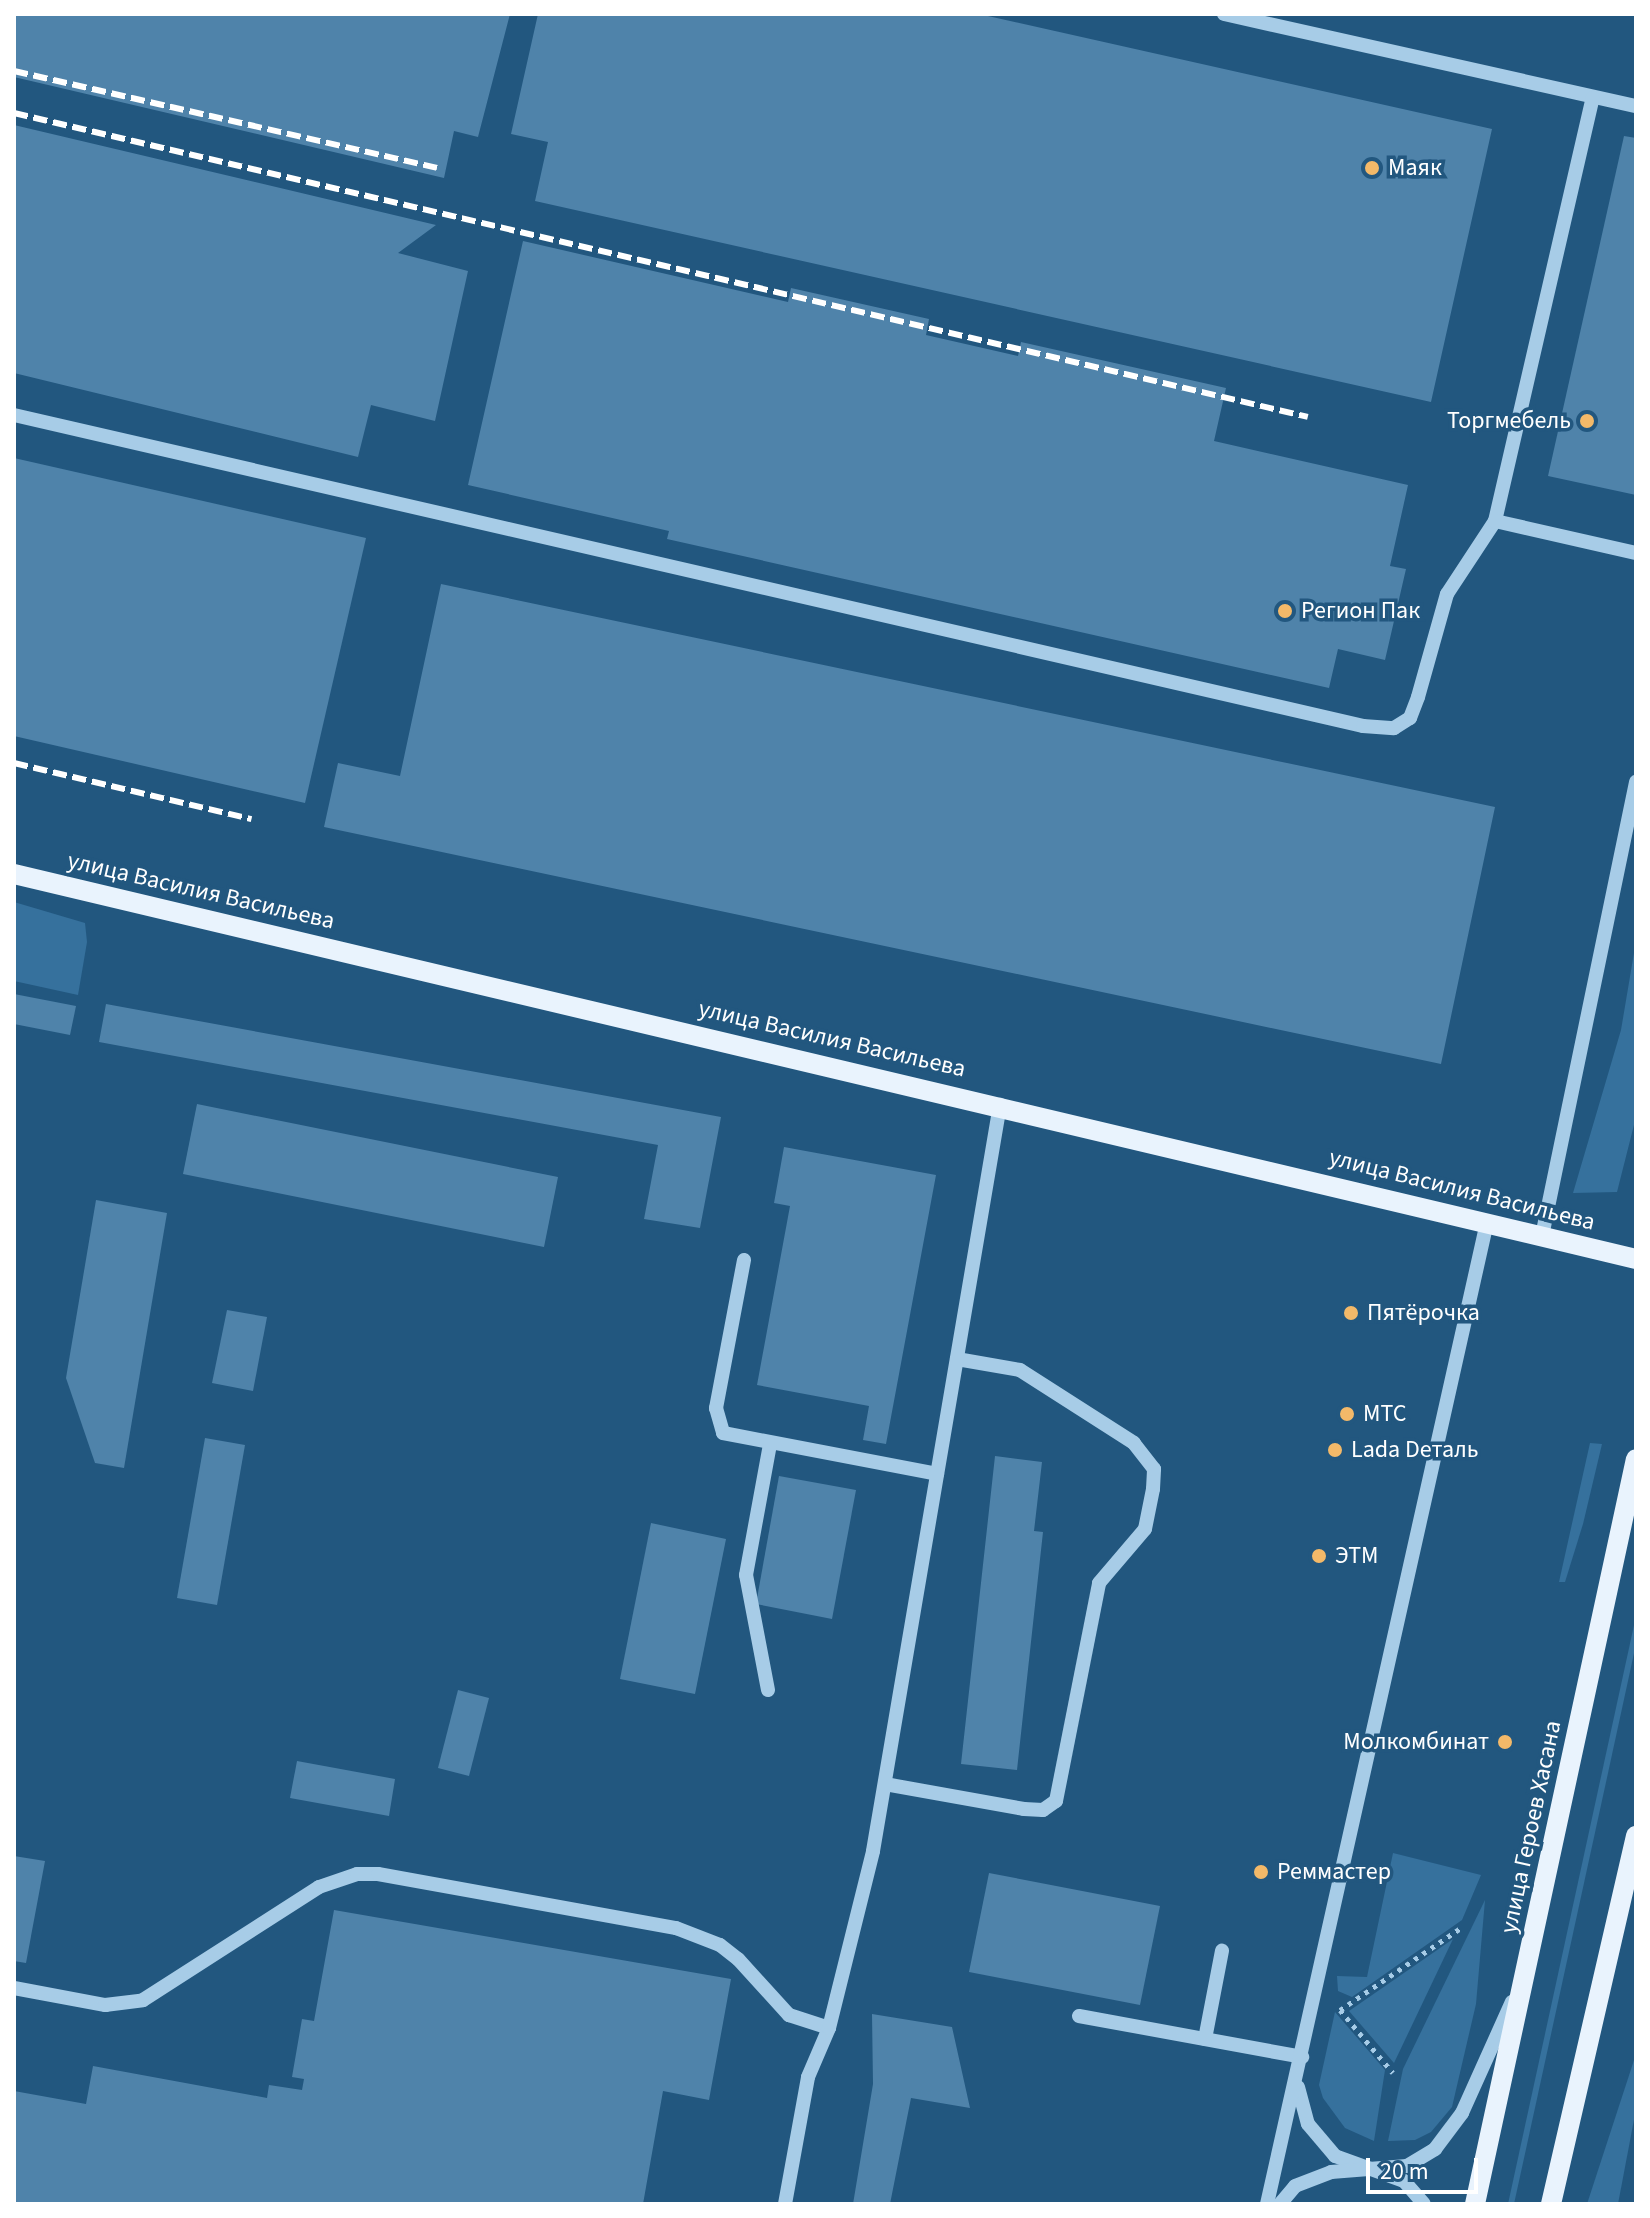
<!DOCTYPE html>
<meta charset="utf-8">
<style>
body{margin:0}
#map{position:relative;width:1650px;height:2218px;overflow:hidden;background:#22577f;font-family:"Source Sans 3",sans-serif}
div>[style]{position:absolute}
.green>*{inset:0;background:#36719d}
.building>*{inset:0;background:#4f83aa}
.path>*{height:5px;margin-top:-2.5px;transform-origin:0;background:repeating-linear-gradient(90deg,#a7cce7 0 4px,transparent 0 10px)}
.minor>*{height:14px;margin:-7px;padding:0 7px;transform-origin:7px;border-radius:7px;background:#a7cce7}
.major>*{height:20px;margin:-10px;padding:0 10px;transform-origin:10px;border-radius:10px;background:#e9f3fd}
.rail>*{height:6px;margin-top:-3px;transform-origin:0;background:repeating-linear-gradient(90deg,#fff 0 14px,transparent 0 20px)}
.dots>*{width:22px;height:22px;translate:-50% -50%;box-sizing:border-box;border:4px solid #22577f;border-radius:50%}
span{translate:-50% -50%;white-space:nowrap;text-align:center;line-height:1.15;-webkit-text-stroke:7px #22577f;paint-order:stroke}
.poi-label{font-size:24px;color:#fff}
.left{translate:0 -50%;text-align:left}
.right{translate:-100% -50%;text-align:right}
.street-label{font-size:24px;color:#fff}
.frame{position:absolute;inset:0;border:16px solid #fff;pointer-events:none}
.scale{position:absolute;left:1366px;top:2158px;width:112px;height:36px;box-sizing:border-box;border:4px solid #fff;border-top:0;padding-left:10px;font-size:24px;line-height:28px;white-space:nowrap;color:#fff;-webkit-text-stroke:6px #22577f;paint-order:stroke}
</style>
<div id="map">
<div class="green">
<div style="clip-path:polygon(14px 902px,85px 923px,87px 942px,78px 995px,14px 981px)"></div>
<div style="clip-path:polygon(1636px 941px,1636px 1117px,1617px 1192px,1573px 1193px,1621px 1030px)"></div>
<div style="clip-path:polygon(1590px 1443px,1602px 1444px,1583px 1524px,1565px 1582px,1559px 1582px)"></div>
<div style="clip-path:polygon(1636px 1616px,1636px 1644px,1608px 1773px,1514px 2204px,1508px 2204px)"></div>
<div style="clip-path:polygon(1393px 1853px,1481px 1875px,1462px 1920px,1352px 1997px,1338px 1991px,1337px 1976px,1367px 1977px)"></div>
<div style="clip-path:polygon(1485px 1900px,1476px 2004px,1452px 2107px,1431px 2132px,1415px 2140px,1388px 2141px,1403px 2069px)"></div>
<div style="clip-path:polygon(1453px 1939px,1394px 2063px,1349px 2011px)"></div>
<div style="clip-path:polygon(1335px 2012px,1385px 2070px,1374px 2141px,1345px 2128px,1323px 2098px,1319px 2085px)"></div>
<div style="clip-path:polygon(1636px 2054px,1636px 2109px,1618px 2204px,1587px 2204px)"></div>
</div>
<div class="building">
<div style="clip-path:polygon(14px 14px,510px 14px,478px 137px,454px 131px,444px 178px,14px 77px)"></div>
<div style="clip-path:polygon(538px 14px,979px 14px,1492px 129px,1431px 402px,535px 201px,548px 142px,511px 134px)"></div>
<div style="clip-path:polygon(14px 125px,436px 225px,398px 253px,468px 271px,435px 421px,371px 405px,358px 457px,14px 373px)"></div>
<div style="clip-path:polygon(1624px 136px,1636px 138px,1636px 495px,1548px 476px)"></div>
<div style="clip-path:polygon(523px 241px,788px 302px,791px 288px,929px 319px,926px 335px,1018px 356px,1021px 342px,1226px 388px,1214px 441px,1408px 485px,1390px 566px,1406px 569px,1385px 660px,1338px 649px,1329px 688px,667px 539px,669px 531px,468px 485px)"></div>
<div style="clip-path:polygon(14px 458px,366px 538px,305px 803px,14px 736px)"></div>
<div style="clip-path:polygon(441px 584px,1495px 807px,1441px 1064px,324px 827px,338px 763px,400px 776px)"></div>
<div style="clip-path:polygon(14px 994px,76px 1006px,70px 1035px,14px 1024px)"></div>
<div style="clip-path:polygon(106px 1004px,721px 1117px,700px 1228px,644px 1219px,658px 1145px,99px 1042px)"></div>
<div style="clip-path:polygon(197px 1104px,558px 1177px,544px 1247px,183px 1174px)"></div>
<div style="clip-path:polygon(784px 1147px,936px 1175px,886px 1444px,863px 1440px,869px 1406px,757px 1385px,790px 1206px,774px 1203px)"></div>
<div style="clip-path:polygon(96px 1200px,167px 1213px,124px 1468px,95px 1463px,66px 1378px)"></div>
<div style="clip-path:polygon(227px 1310px,267px 1317px,253px 1391px,212px 1383px)"></div>
<div style="clip-path:polygon(205px 1438px,245px 1445px,217px 1605px,177px 1598px)"></div>
<div style="clip-path:polygon(995px 1456px,1042px 1462px,1034px 1531px,1043px 1532px,1017px 1770px,961px 1764px)"></div>
<div style="clip-path:polygon(779px 1476px,856px 1490px,832px 1619px,756px 1604px)"></div>
<div style="clip-path:polygon(651px 1523px,726px 1539px,695px 1694px,620px 1679px)"></div>
<div style="clip-path:polygon(458px 1690px,489px 1698px,469px 1776px,438px 1768px)"></div>
<div style="clip-path:polygon(297px 1761px,395px 1779px,389px 1816px,290px 1798px)"></div>
<div style="clip-path:polygon(14px 1856px,45px 1861px,26px 1963px,14px 1961px)"></div>
<div style="clip-path:polygon(989px 1873px,1160px 1906px,1140px 2005px,969px 1972px)"></div>
<div style="clip-path:polygon(334px 1910px,731px 1979px,709px 2100px,663px 2091px,643px 2204px,14px 2204px,14px 2091px,86px 2104px,93px 2066px,267px 2098px,269px 2085px,302px 2090px,304px 2079px,292px 2077px,302px 2019px,314px 2021px)"></div>
<div style="clip-path:polygon(872px 2014px,952px 2027px,970px 2108px,911px 2098px,890px 2204px,853px 2204px,873px 2084px)"></div>
</div>
<div class="path">
<div style="left:1340px;top:2010px;width:148px;rotate:-34.2deg"></div>
<div style="left:1340px;top:2010px;width:82px;rotate:49.9deg"></div>
</div>
<div class="minor">
<div style="left:1224px;top:14px;width:422px;rotate:12.6deg"></div>
<div style="left:14px;top:415px;width:1384px;rotate:12.98deg"></div>
<div style="left:1363px;top:726px;width:31px;rotate:4deg"></div>
<div style="left:1394px;top:728px;width:19px;rotate:-32deg"></div>
<div style="left:1410px;top:718px;width:22px;rotate:-69deg"></div>
<div style="left:1418px;top:697px;width:107px;rotate:-74.3deg"></div>
<div style="left:1447px;top:594px;width:87px;rotate:-56.7deg"></div>
<div style="left:1495px;top:521px;width:434px;rotate:-77deg"></div>
<div style="left:1495px;top:521px;width:145px;rotate:12.8deg"></div>
<div style="left:1542px;top:1236px;width:464px;rotate:-78.3deg"></div>
<div style="left:744px;top:1260px;width:151px;rotate:100.7deg"></div>
<div style="left:716px;top:1408px;width:26px;rotate:74deg"></div>
<div style="left:723px;top:1433px;width:218px;rotate:10.8deg"></div>
<div style="left:768px;top:1690px;width:117px;rotate:-100.8deg"></div>
<div style="left:746px;top:1575px;width:133px;rotate:-79.6deg"></div>
<div style="left:885px;top:1784px;width:141px;rotate:10.2deg"></div>
<div style="left:1024px;top:1809px;width:19px;rotate:3deg"></div>
<div style="left:1043px;top:1810px;width:16px;rotate:-35deg"></div>
<div style="left:1056px;top:1801px;width:222px;rotate:-78.8deg"></div>
<div style="left:1099px;top:1583px;width:71px;rotate:-49.6deg"></div>
<div style="left:1145px;top:1529px;width:41px;rotate:-78.7deg"></div>
<div style="left:1153px;top:1489px;width:20px;rotate:-87deg"></div>
<div style="left:1154px;top:1469px;width:33px;rotate:-128deg"></div>
<div style="left:1134px;top:1443px;width:135px;rotate:-147.4deg"></div>
<div style="left:1020px;top:1370px;width:64px;rotate:-170.1deg"></div>
<div style="left:14px;top:1988px;width:93px;rotate:10.6deg"></div>
<div style="left:105px;top:2005px;width:38px;rotate:-7deg"></div>
<div style="left:143px;top:2000px;width:209px;rotate:-32.7deg"></div>
<div style="left:319px;top:1887px;width:40px;rotate:-18.9deg"></div>
<div style="left:357px;top:1874px;width:21px"></div>
<div style="left:378px;top:1874px;width:303px;rotate:10.3deg"></div>
<div style="left:676px;top:1928px;width:47px;rotate:21.1deg"></div>
<div style="left:720px;top:1945px;width:23px;rotate:38deg"></div>
<div style="left:738px;top:1959px;width:76px;rotate:47.7deg"></div>
<div style="left:789px;top:2015px;width:42px;rotate:18deg"></div>
<div style="left:1079px;top:2016px;width:227px;rotate:10.4deg"></div>
<div style="left:1205px;top:2039px;width:90px;rotate:-79.1deg"></div>
<div style="left:1298px;top:2087px;width:38px;rotate:75deg"></div>
<div style="left:1308px;top:2124px;width:42px;rotate:49.8deg"></div>
<div style="left:1335px;top:2156px;width:73px;rotate:19.9deg"></div>
<div style="left:1404px;top:2181px;width:30px;rotate:49deg"></div>
<div style="left:785px;top:2204px;width:129px;rotate:-79.7deg"></div>
<div style="left:808px;top:2077px;width:53px;rotate:-66.8deg"></div>
<div style="left:829px;top:2028px;width:182px;rotate:-76deg"></div>
<div style="left:873px;top:1851px;width:757px;rotate:-80.34deg"></div>
<div style="left:1267px;top:2204px;width:1006px;rotate:-77.37deg"></div>
<div style="left:1280px;top:2204px;width:23px;rotate:-50deg"></div>
<div style="left:1295px;top:2186px;width:39px;rotate:-21deg"></div>
<div style="left:1331px;top:2172px;width:76px;rotate:-4.5deg"></div>
<div style="left:1407px;top:2166px;width:33px;rotate:-31deg"></div>
<div style="left:1435px;top:2149px;width:45px;rotate:-53.1deg"></div>
<div style="left:1462px;top:2113px;width:122px;rotate:-65.8deg"></div>
</div>
<div class="major">
<div style="left:14px;top:874px;width:1667px;rotate:13.35deg"></div>
<div style="left:1475px;top:2204px;width:762px;rotate:-77.81deg"></div>
<div style="left:1551px;top:2204px;width:378px;rotate:-77deg"></div>
</div>
<div class="rail">
<div style="left:14px;top:71px;width:434px;rotate:12.9deg"></div>
<div style="left:14px;top:113px;width:1329px;rotate:13.22deg"></div>
<div style="left:14px;top:763px;width:244px;rotate:13.3deg"></div>
</div>
<div class="dots">
<div style="left:1372px;top:168px;background:#f3b969"></div>
<div style="left:1587px;top:421px;background:#f3b969"></div>
<div style="left:1285px;top:611px;background:#f3b969"></div>
<div style="left:1351px;top:1313px;background:#f3b969"></div>
<div style="left:1347px;top:1414px;background:#f3b969"></div>
<div style="left:1335px;top:1450px;background:#f3b969"></div>
<div style="left:1319px;top:1556px;background:#f3b969"></div>
<div style="left:1505px;top:1742px;background:#f3b969"></div>
<div style="left:1261px;top:1872px;background:#f3b969"></div>
</div>
<div class="poi-label">
<span class="left" style="left:1388px;top:168px">Маяк</span>
<span class="right" style="left:1571px;top:421px">Торгмебель</span>
<span class="left" style="left:1301px;top:611px">Регион Пак</span>
<span class="left" style="left:1367px;top:1313px">Пятёрочка</span>
<span class="left" style="left:1363px;top:1414px">МТС</span>
<span class="left" style="left:1351px;top:1450px">Lada Dеталь</span>
<span class="left" style="left:1335px;top:1556px">ЭТМ</span>
<span class="right" style="left:1489px;top:1742px">Молкомбинат</span>
<span class="left" style="left:1277px;top:1872px">Реммастер</span>
</div>
<div class="street-label">
<span style="left:201px;top:891px;rotate:13deg">улица Василия Васильева</span>
<span style="left:832px;top:1039px;rotate:13deg">улица Василия Васильева</span>
<span style="left:1462px;top:1190px;rotate:14deg">улица Василия Васильева</span>
<span style="left:1531px;top:1827px;rotate:-78deg">улица Героев Хасана</span>
</div>
<div class="frame"></div>
<div class="scale">20 m</div>
</div>
